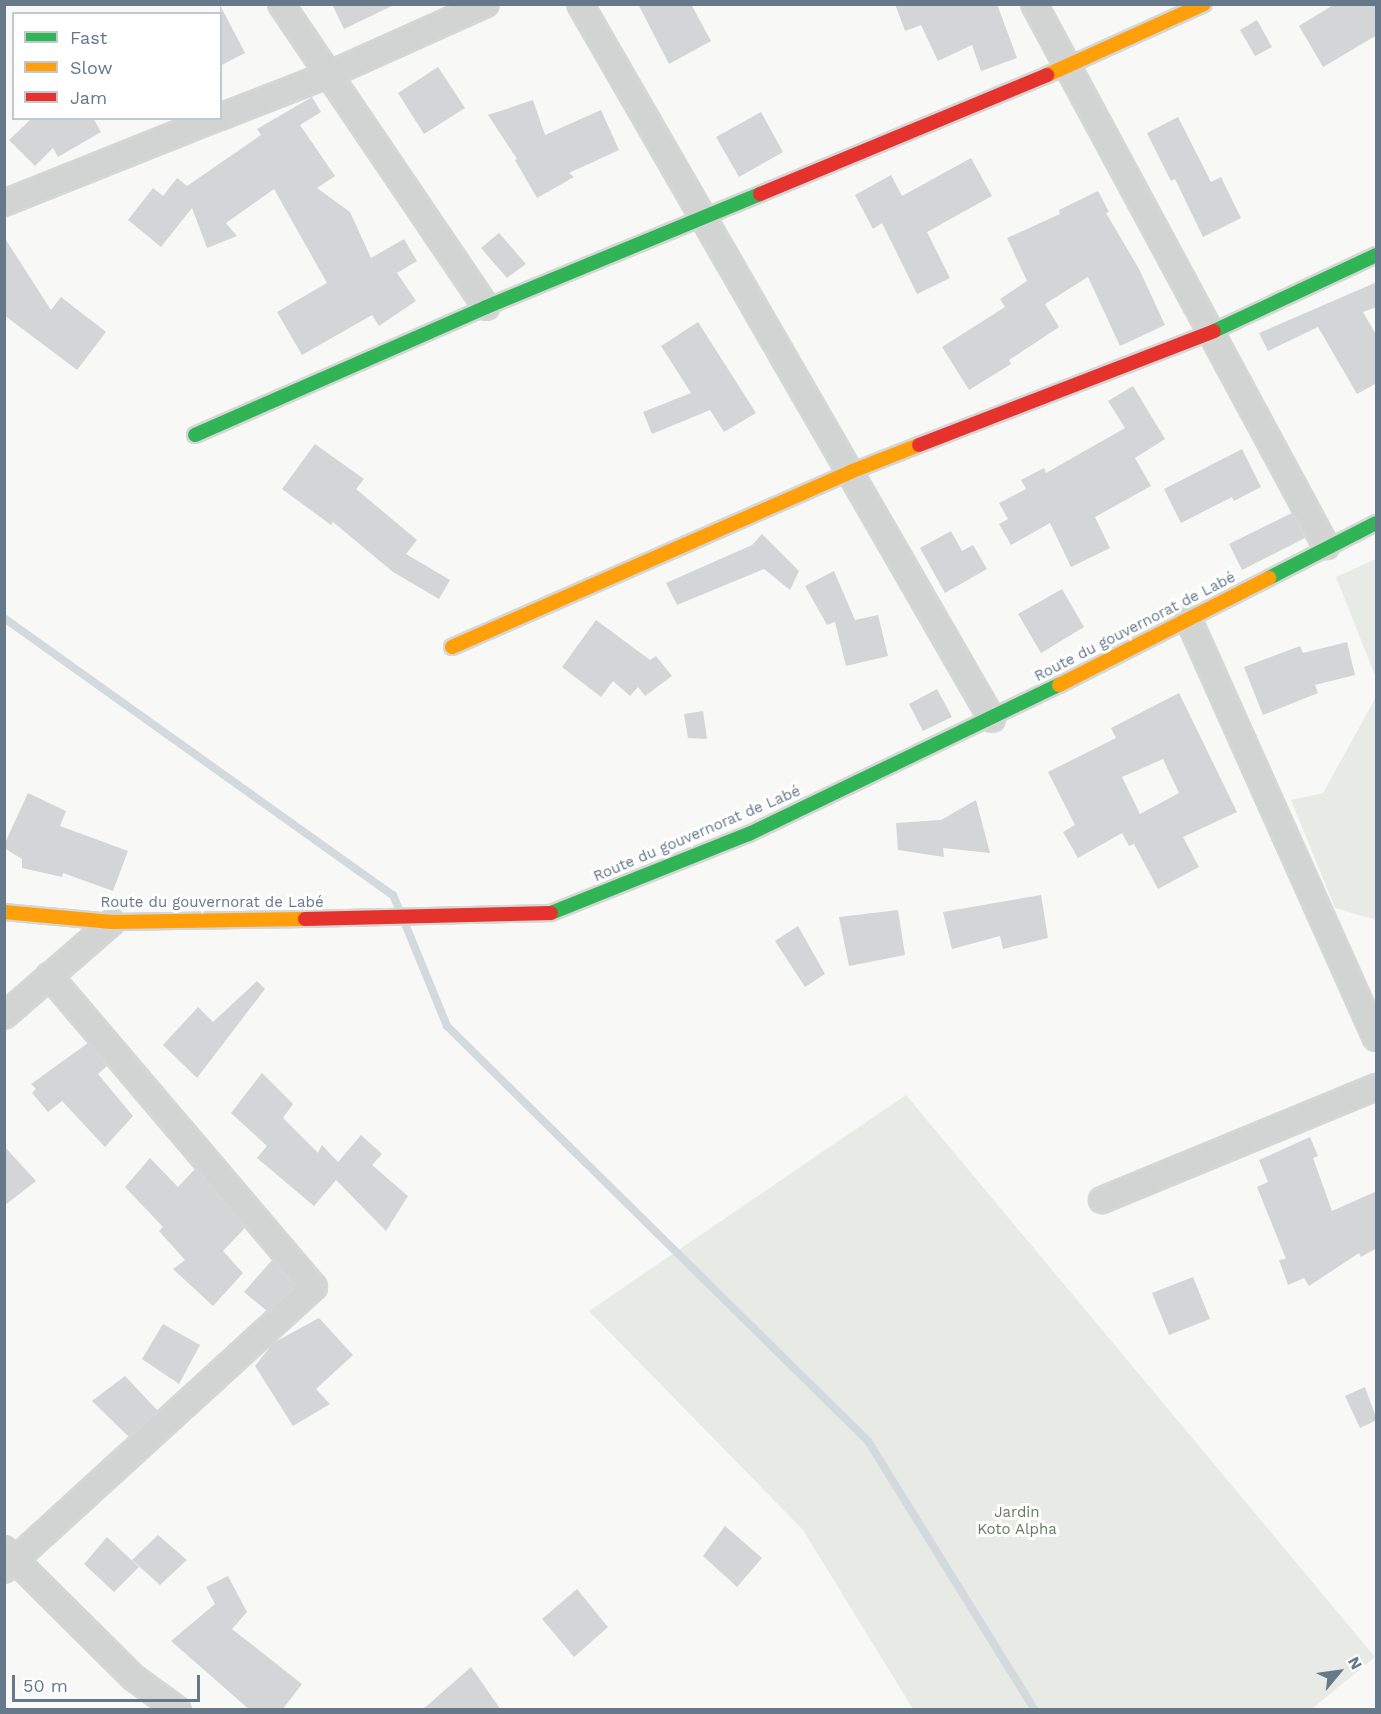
<!DOCTYPE html>
<meta charset="utf-8">
<style>
body{margin:0}
#map{position:relative;width:1381px;height:1714px;overflow:hidden;background:#f8f8f7;font-family:"Work Sans",sans-serif}
div>[style]{position:absolute}
.green>*{inset:0;background:#e8ebe5}
.stream>*{height:8px;margin:-4px;padding:0 4px;transform-origin:4px;border-radius:4px;background:#d2dadd}
.building>*{inset:0;background:#d4d5d6}
.roads{filter:drop-shadow(2px 0 #d5d6d6) drop-shadow(-2px 0 #d5d6d6) drop-shadow(0 2px #d5d6d6) drop-shadow(0 -2px #d5d6d6)}
.street>*{height:24px;margin:-12px;padding:0 12px;transform-origin:12px;border-radius:12px;background:#d2d3d3}
.fast>*{height:14px;margin:-7px;padding:0 7px;transform-origin:7px;border-radius:7px;background:#30b455}
.slow>*{height:14px;margin:-7px;padding:0 7px;transform-origin:7px;border-radius:7px;background:#ff9f0a}
.jam>*{height:14px;margin:-7px;padding:0 7px;transform-origin:7px;border-radius:7px;background:#e5322d}
span{translate:-50% -50%;white-space:nowrap;text-align:center;line-height:1.15;-webkit-text-stroke:6px #fff;paint-order:stroke}
.street-label{font-size:15px;color:#65798a}
.park-label{font-size:15px;color:#667a60}
.frame{position:absolute;inset:0;border:6px solid #65798a;pointer-events:none}
.legend{position:absolute;left:12px;top:12px;width:210px;height:108px;box-sizing:border-box;background:#fff;border:2px solid #c1c9d0;margin:0;padding:8px 10px;list-style:none;font-size:18px;color:#65798a}
.legend li{display:flex;align-items:center;gap:12px;height:30px}
.legend b{width:30px;border:2px solid #c1c9d0}
.north{position:absolute;left:1309px;top:1642px;width:60px;height:60px;-webkit-text-stroke:4px #fff;paint-order:stroke;rotate:61deg;font-size:16px;font-weight:700;line-height:24px;text-align:center;color:#65798a}
.north::after{content:'';display:block;margin:auto;width:21px;height:27px;background:#65798a;clip-path:polygon(50% 0,100% 100%,50% 72%,0 100%)}
.scale{position:absolute;left:12px;top:1675px;width:188px;height:27px;box-sizing:border-box;border:3px solid #65798a;border-top:0;padding-left:8px;font-size:18px;line-height:21px;white-space:nowrap;color:#65798a;-webkit-text-stroke:4px #fff;paint-order:stroke}
</style>
<div id="map">
<div class="green">
<div style="clip-path:polygon(1376px 559px,1376px 678px,1336px 577px)"></div>
<div style="clip-path:polygon(1376px 697px,1376px 920px,1335px 908px,1291px 800px,1323px 793px)"></div>
<div style="clip-path:polygon(906px 1095px,1375px 1657px,1312px 1709px,913px 1709px,803px 1530px,589px 1311px)"></div>
</div>
<div class="stream">
<div style="left:4px;top:618px;width:478px;rotate:35.5deg"></div>
<div style="left:393px;top:895px;width:15px;rotate:67deg"></div>
<div style="left:406px;top:926px;width:108px;rotate:67.7deg"></div>
<div style="left:447px;top:1026px;width:591px;rotate:44.59deg"></div>
<div style="left:868px;top:1441px;width:317px;rotate:58.2deg"></div>
</div>
<div class="building">
<div style="clip-path:polygon(332px 4px,396px 4px,344px 29px)"></div>
<div style="clip-path:polygon(638px 4px,691px 4px,711px 41px,669px 64px)"></div>
<div style="clip-path:polygon(895px 4px,997px 4px,1017px 58px,981px 71px,972px 45px,938px 61px,921px 25px,905px 31px)"></div>
<div style="clip-path:polygon(1335px 4px,1377px 4px,1377px 35px,1323px 67px,1299px 26px)"></div>
<div style="clip-path:polygon(220px 5px,245px 53px,220px 66px)"></div>
<div style="clip-path:polygon(1257px 20px,1272px 47px,1255px 56px,1240px 30px)"></div>
<div style="clip-path:polygon(438px 67px,465px 108px,424px 134px,398px 93px)"></div>
<div style="clip-path:polygon(312px 97px,321px 112px,300px 125px,335px 176px,317px 188px,350px 212px,371px 258px,404px 239px,417px 261px,397px 273px,416px 301px,379px 326px,372px 315px,302px 355px,277px 312px,327px 283px,274px 189px,226px 223px,237px 236px,207px 248px,192px 208px,161px 247px,128px 220px,153px 188px,163px 196px,177px 178px,187px 186px,261px 135px,257px 129px)"></div>
<div style="clip-path:polygon(533px 100px,545px 135px,601px 110px,619px 150px,569px 173px,574px 177px,537px 198px,515px 160px,517px 159px,488px 115px)"></div>
<div style="clip-path:polygon(761px 112px,783px 152px,739px 177px,716px 137px)"></div>
<div style="clip-path:polygon(1178px 117px,1211px 182px,1221px 177px,1241px 218px,1203px 237px,1175px 179px,1171px 181px,1147px 133px)"></div>
<div style="clip-path:polygon(32px 118px,93px 118px,101px 132px,58px 157px,53px 148px,35px 166px,9px 140px)"></div>
<div style="clip-path:polygon(971px 158px,992px 196px,927px 232px,950px 278px,917px 294px,882px 223px,873px 229px,855px 195px,891px 175px,902px 196px)"></div>
<div style="clip-path:polygon(1098px 191px,1109px 212px,1106px 213px,1139px 269px,1165px 325px,1120px 346px,1088px 277px,1045px 304px,1059px 327px,1009px 360px,1011px 364px,969px 390px,942px 347px,1005px 307px,1000px 299px,1027px 281px,1007px 238px,1060px 214px,1059px 210px)"></div>
<div style="clip-path:polygon(499px 233px,526px 264px,507px 278px,481px 248px)"></div>
<div style="clip-path:polygon(4px 237px,51px 310px,61px 297px,106px 332px,77px 370px,4px 315px)"></div>
<div style="clip-path:polygon(1377px 282px,1377px 307px,1363px 312px,1377px 336px,1377px 383px,1357px 394px,1318px 327px,1268px 351px,1259px 333px)"></div>
<div style="clip-path:polygon(698px 322px,756px 413px,724px 432px,710px 410px,652px 434px,643px 412px,691px 393px,661px 346px)"></div>
<div style="clip-path:polygon(1133px 386px,1165px 439px,1135px 458px,1151px 486px,1095px 517px,1110px 548px,1071px 567px,1050px 523px,1011px 545px,999px 524px,1008px 519px,999px 503px,1026px 489px,1021px 480px,1044px 468px,1046px 473px,1125px 428px,1108px 401px)"></div>
<div style="clip-path:polygon(315px 444px,364px 479px,356px 489px,417px 540px,406px 554px,450px 580px,439px 599px,393px 572px,333px 522px,331px 525px,282px 489px)"></div>
<div style="clip-path:polygon(1242px 449px,1261px 487px,1234px 501px,1232px 497px,1181px 523px,1164px 489px)"></div>
<div style="clip-path:polygon(1292px 513px,1305px 538px,1242px 570px,1229px 544px)"></div>
<div style="clip-path:polygon(951px 531px,962px 551px,973px 545px,987px 569px,945px 593px,920px 548px)"></div>
<div style="clip-path:polygon(762px 534px,799px 571px,790px 590px,764px 569px,677px 605px,666px 583px,752px 545px)"></div>
<div style="clip-path:polygon(834px 571px,855px 620px,878px 615px,888px 656px,846px 666px,835px 622px,827px 625px,805px 586px)"></div>
<div style="clip-path:polygon(1062px 589px,1084px 627px,1041px 653px,1018px 614px)"></div>
<div style="clip-path:polygon(596px 620px,650px 660px,656px 656px,672px 676px,645px 696px,638px 687px,630px 696px,613px 681px,601px 697px,562px 667px)"></div>
<div style="clip-path:polygon(1347px 642px,1355px 675px,1315px 685px,1318px 693px,1263px 715px,1244px 667px,1300px 646px,1303px 653px)"></div>
<div style="clip-path:polygon(937px 689px,952px 717px,923px 731px,909px 704px)"></div>
<div style="clip-path:polygon(evenodd,1179px 693px,1237px 812px,1183px 837px,1199px 867px,1158px 889px,1134px 844px,1129px 846px,1122px 833px,1078px 858px,1063px 832px,1075px 825px,1048px 772px,1116px 738px,1111px 728px,1179px 693px,1163px 759px,1179px 793px,1140px 814px,1122px 777px,1163px 759px)"></div>
<div style="clip-path:polygon(703px 711px,707px 739px,688px 738px,684px 714px)"></div>
<div style="clip-path:polygon(28px 793px,66px 811px,60px 826px,128px 851px,113px 891px,63px 873px,62px 877px,22px 868px,22px 859px,4px 848px,4px 845px)"></div>
<div style="clip-path:polygon(976px 800px,990px 853px,943px 848px,944px 857px,898px 850px,896px 823px,941px 820px)"></div>
<div style="clip-path:polygon(1041px 895px,1048px 938px,1003px 949px,1000px 936px,952px 949px,943px 912px)"></div>
<div style="clip-path:polygon(898px 910px,905px 955px,849px 966px,839px 917px)"></div>
<div style="clip-path:polygon(798px 926px,825px 974px,805px 987px,775px 941px)"></div>
<div style="clip-path:polygon(257px 981px,265px 989px,197px 1078px,163px 1045px,198px 1007px,213px 1022px)"></div>
<div style="clip-path:polygon(88px 1043px,107px 1066px,98px 1074px,133px 1116px,105px 1147px,62px 1101px,48px 1112px,32px 1093px,36px 1089px,31px 1084px)"></div>
<div style="clip-path:polygon(262px 1073px,293px 1104px,283px 1118px,318px 1153px,322px 1145px,338px 1162px,361px 1135px,382px 1154px,372px 1165px,408px 1196px,386px 1231px,336px 1180px,314px 1206px,257px 1158px,267px 1146px,231px 1113px)"></div>
<div style="clip-path:polygon(1310px 1137px,1318px 1156px,1313px 1158px,1332px 1211px,1377px 1191px,1377px 1248px,1361px 1257px,1359px 1253px,1309px 1286px,1304px 1278px,1288px 1285px,1279px 1260px,1286px 1259px,1257px 1187px,1268px 1182px,1259px 1160px)"></div>
<div style="clip-path:polygon(4px 1146px,36px 1181px,4px 1206px)"></div>
<div style="clip-path:polygon(150px 1158px,178px 1187px,195px 1169px,245px 1228px,223px 1251px,243px 1273px,213px 1306px,173px 1269px,185px 1260px,159px 1231px,163px 1227px,125px 1187px)"></div>
<div style="clip-path:polygon(272px 1260px,294px 1286px,267px 1311px,244px 1292px)"></div>
<div style="clip-path:polygon(1193px 1277px,1210px 1319px,1169px 1335px,1152px 1293px)"></div>
<div style="clip-path:polygon(319px 1318px,353px 1355px,316px 1389px,330px 1404px,293px 1426px,255px 1366px,273px 1343px)"></div>
<div style="clip-path:polygon(163px 1324px,200px 1345px,179px 1384px,142px 1359px)"></div>
<div style="clip-path:polygon(125px 1376px,158px 1411px,129px 1437px,92px 1401px)"></div>
<div style="clip-path:polygon(1365px 1387px,1377px 1420px,1360px 1428px,1345px 1396px)"></div>
<div style="clip-path:polygon(725px 1526px,762px 1558px,737px 1587px,703px 1556px)"></div>
<div style="clip-path:polygon(158px 1535px,187px 1560px,160px 1585px,132px 1560px)"></div>
<div style="clip-path:polygon(107px 1537px,139px 1567px,114px 1592px,84px 1564px)"></div>
<div style="clip-path:polygon(228px 1576px,247px 1612px,232px 1629px,302px 1684px,282px 1710px,250px 1710px,171px 1641px,215px 1604px,206px 1587px)"></div>
<div style="clip-path:polygon(577px 1589px,608px 1627px,574px 1657px,542px 1619px)"></div>
<div style="clip-path:polygon(471px 1667px,501px 1710px,422px 1710px)"></div>
</div>
<div class="roads">
<div class="street">
<div style="left:281px;top:4px;width:366px;rotate:55.9deg"></div>
<div style="left:580px;top:4px;width:825px;rotate:60.05deg"></div>
<div style="left:1034px;top:4px;width:616px;rotate:61.69deg"></div>
<div style="left:220px;top:117px;width:116px;rotate:-21.3deg"></div>
<div style="left:328px;top:75px;width:173px;rotate:-24.2deg"></div>
<div style="left:4px;top:203px;width:229px;rotate:-21.8deg"></div>
<div style="left:1188px;top:618px;width:460px;rotate:65.9deg"></div>
<div style="left:4px;top:1016px;width:143px;rotate:-41deg"></div>
<div style="left:1102px;top:1200px;width:296px;rotate:-22.4deg"></div>
<div style="left:4px;top:1549px;width:183px;rotate:44.8deg"></div>
<div style="left:134px;top:1678px;width:54px;rotate:36deg"></div>
<div style="left:4px;top:1570px;width:420px;rotate:-42.4deg"></div>
<div style="left:314px;top:1287px;width:409px;rotate:-130.4deg"></div>
</div>
<div class="fast">
<div style="left:1214px;top:331px;width:179px;rotate:-25.1deg"></div>
<div style="left:195px;top:435px;width:318px;rotate:-23.7deg"></div>
<div style="left:486px;top:307px;width:296px;rotate:-22.4deg"></div>
<div style="left:1269px;top:578px;width:120px;rotate:-27.2deg"></div>
<div style="left:551px;top:913px;width:213px;rotate:-21.8deg"></div>
<div style="left:749px;top:834px;width:344px;rotate:-25.7deg"></div>
</div>
<div class="slow">
<div style="left:1047px;top:75px;width:172px;rotate:-24.3deg"></div>
<div style="left:452px;top:647px;width:435px;rotate:-23.7deg"></div>
<div style="left:850px;top:472px;width:74px;rotate:-21.4deg"></div>
<div style="left:1059px;top:685px;width:236px;rotate:-27deg"></div>
<div style="left:4px;top:912px;width:108px;rotate:5.3deg"></div>
<div style="left:112px;top:922px;width:193px;rotate:-0.9deg"></div>
</div>
<div class="jam">
<div style="left:760px;top:194px;width:311px;rotate:-22.5deg"></div>
<div style="left:919px;top:445px;width:316px;rotate:-21.1deg"></div>
<div style="left:305px;top:919px;width:246px;rotate:-1.4deg"></div>
</div>
</div>
<div class="street-label">
<span style="left:1135px;top:627px;rotate:-27deg">Route du gouvernorat de Labé</span>
<span style="left:697px;top:834px;rotate:-23deg">Route du gouvernorat de Labé</span>
<span style="left:212px;top:903px">Route du gouvernorat de Labé</span>
</div>
<div class="park-label">
<span style="left:1017px;top:1521px">Jardin<br>Koto Alpha</span>
</div>
<div class="frame"></div>
<ul class="legend">
<li><b style="height:8px;background:#30b455"></b>Fast</li>
<li><b style="height:8px;background:#ff9f0a"></b>Slow</li>
<li><b style="height:8px;background:#e5322d"></b>Jam</li>
</ul>
<div class="north">N</div>
<div class="scale">50 m</div>
</div>
